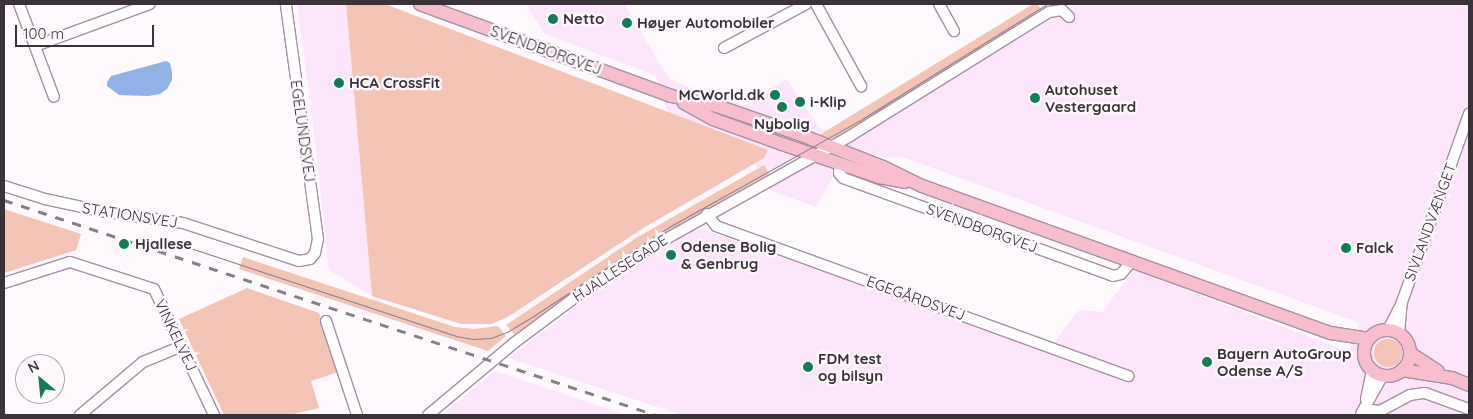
<!DOCTYPE html>
<meta charset="utf-8">
<style>
body{margin:0}
#map{position:relative;width:1473px;height:419px;overflow:hidden;background:#fdf9fd;font-family:Quicksand,sans-serif}
div>[style]{position:absolute}
.built>*{inset:0;background:#fde6fb}
.green>*{inset:0;background:#f4c4b7}
.round{border-radius:50%}
.water>*{inset:0;background:#92b1e9}
.roads{filter:drop-shadow(1px 0 #a490a2) drop-shadow(-1px 0 #a490a2) drop-shadow(0 1px #a490a2) drop-shadow(0 -1px #a490a2)}
.minor>*{height:10px;margin:-5px;padding:0 5px;transform-origin:5px;border-radius:5px;background:#fff}
.major>*{height:12px;margin:-6px;padding:0 6px;transform-origin:6px;border-radius:6px;background:#f8bece}
.major>.ring{margin:-6px;padding:0;box-sizing:content-box;background:none;border:12px solid #f8bece;border-radius:50%}
.tram>*{height:1px;margin:-0.5px;padding:0 0.5px;transform-origin:0.5px;border-radius:0.5px;background:#867f86}
.rail>*{height:2.5px;margin-top:-1.25px;transform-origin:0;background:repeating-linear-gradient(90deg,#867f86 0 9px,transparent 0 18px)}
.dots>*{width:14px;height:14px;translate:-50% -50%;box-sizing:border-box;border:2px solid #fdf9fd;border-radius:50%}
span{translate:-50% -50%;white-space:nowrap;text-align:center;line-height:1.15;-webkit-text-stroke:5px #fdf9fd;paint-order:stroke}
.poi-label{font-size:15px;color:#3a3139;font-weight:700}
.left{translate:0 -50%;text-align:left}
.right{translate:-100% -50%;text-align:right}
.street-label{font-size:15px;color:#3a3139}
.frame{position:absolute;inset:0;border:5px solid #3a3139;pointer-events:none}
.north{position:absolute;left:15px;top:354px;width:50px;height:50px;box-sizing:border-box;background:#fdf9fd;border:1px solid #afa9af;border-radius:50%;rotate:332deg;font-size:14px;font-weight:700;line-height:20px;text-align:center;color:#3a3139}
.north::after{content:'';display:block;margin:auto;width:18px;height:22px;background:#127c56;clip-path:polygon(50% 0,100% 100%,50% 72%,0 100%)}
.scale{position:absolute;left:15px;top:25px;width:139px;height:22px;box-sizing:border-box;border:2px solid #3a3139;border-top:0;padding-left:6px;font-size:15px;line-height:18px;white-space:nowrap;color:#3a3139;-webkit-text-stroke:4px #fdf9fd;paint-order:stroke}
</style>
<div id="map">
<div class="built">
<div style="clip-path:polygon(297px 4px,346px 4px,372px 296px,329px 270px,313px 123px)"></div>
<div style="clip-path:polygon(526px 4px,624px 4px,670px 80px,745px 106px,786px 79px,820px 128px,863px 137px,881px 122px,1076px 4px,1469px 4px,1469px 415px,682px 415px,508px 358px,605px 285px,686px 232px,701px 229px,1049px 349px,1079px 310px,1102px 312px,1134px 270px,1349px 352px,1360px 323px,905px 158px,882px 157px,869px 153px,836px 171px,816px 207px,769px 190px,755px 163px,696px 198px,656px 76px,545px 34px)"></div>
<div style="clip-path:polygon(495px 371px,626px 415px,441px 415px)"></div>
</div>
<div class="green">
<div style="clip-path:polygon(346px 4px,385px 4px,768px 150px,764px 158px,645px 227px,506px 318px,491px 324px,461px 324px,372px 296px)"></div>
<div style="clip-path:polygon(1033px 4px,1037px 4px,1042px 10px,845px 134px,835px 138px,818px 136px)"></div>
<div style="clip-path:polygon(764px 165px,769px 174px,644px 246px,517px 333px,514px 334px,506px 325px,636px 238px)"></div>
<div style="clip-path:polygon(4px 209px,81px 234px,76px 250px,4px 273px)"></div>
<div style="clip-path:polygon(243px 257px,455px 327px,474px 329px,498px 326px,506px 336px,488px 351px,239px 269px)"></div>
<div style="clip-path:polygon(247px 288px,319px 313px,338px 372px,311px 381px,319px 408px,289px 415px,224px 415px,179px 319px)"></div>
<div class="round" style="left:1374px;top:339px;width:28px;height:28px"></div>
</div>
<div class="water">
<div style="clip-path:polygon(166px 61px,170px 63px,172px 72px,172px 80px,167px 89px,160px 94px,148px 96px,119px 95px,107px 86px,107px 82px,111px 76px)"></div>
</div>
<div class="roads">
<div class="minor">
<div style="left:19px;top:4px;width:99px;rotate:69.4deg"></div>
<div style="left:816px;top:4px;width:94px;rotate:61.2deg"></div>
<div style="left:939px;top:4px;width:31px;rotate:61deg"></div>
<div style="left:35px;top:46px;width:122px;rotate:-20.1deg"></div>
<div style="left:724px;top:48px;width:93px;rotate:-28.2deg"></div>
<div style="left:840px;top:164px;width:9px;rotate:96deg"></div>
<div style="left:839px;top:173px;width:6px;rotate:51deg"></div>
<div style="left:843px;top:178px;width:287px;rotate:19.9deg"></div>
<div style="left:1113px;top:276px;width:8px;rotate:-14deg"></div>
<div style="left:1121px;top:274px;width:16px;rotate:-50deg"></div>
<div style="left:4px;top:186px;width:43px;rotate:17.6deg"></div>
<div style="left:45px;top:199px;width:56px;rotate:12.3deg"></div>
<div style="left:100px;top:211px;width:84px;rotate:8.2deg"></div>
<div style="left:183px;top:223px;width:122px;rotate:18.1deg"></div>
<div style="left:299px;top:261px;width:11px;rotate:-10deg"></div>
<div style="left:310px;top:259px;width:8px;rotate:-50deg"></div>
<div style="left:315px;top:253px;width:14px;rotate:-78deg"></div>
<div style="left:318px;top:239px;width:237px;rotate:-97.8deg"></div>
<div style="left:707px;top:214px;width:15px;rotate:53deg"></div>
<div style="left:716px;top:226px;width:439px;rotate:20deg"></div>
<div style="left:4px;top:283px;width:69px;rotate:-17.7deg"></div>
<div style="left:70px;top:262px;width:88px;rotate:17.8deg"></div>
<div style="left:154px;top:289px;width:140px;rotate:64.5deg"></div>
<div style="left:326px;top:321px;width:99px;rotate:71.7deg"></div>
<div style="left:1388px;top:330px;width:31px;rotate:-63deg"></div>
<div style="left:1402px;top:302px;width:200px;rotate:-70.4deg"></div>
<div style="left:1399px;top:334px;width:32px;rotate:-85deg"></div>
<div style="left:1366px;top:399px;width:30px;rotate:-78deg"></div>
<div style="left:1364px;top:409px;width:16px;rotate:7deg"></div>
<div style="left:1380px;top:411px;width:34px;rotate:-28deg"></div>
<div style="left:1410px;top:395px;width:15px;rotate:-8deg"></div>
<div style="left:1425px;top:393px;width:47px;rotate:20deg"></div>
<div style="left:1361px;top:414px;width:45px;rotate:-60.6deg"></div>
<div style="left:80px;top:415px;width:82px;rotate:-40.1deg"></div>
<div style="left:143px;top:362px;width:42px;rotate:-22.3deg"></div>
<div style="left:428px;top:415px;width:112px;rotate:-39.9deg"></div>
<div style="left:514px;top:343px;width:89px;rotate:-36.7deg"></div>
<div style="left:585px;top:290px;width:67px;rotate:-33.5deg"></div>
<div style="left:641px;top:253px;width:240px;rotate:-29.2deg"></div>
<div style="left:850px;top:136px;width:234px;rotate:-31.9deg"></div>
<div style="left:1049px;top:12px;width:13px;rotate:-9deg"></div>
<div style="left:1062px;top:10px;width:10px;rotate:45deg"></div>
</div>
<div class="major">
<div style="left:420px;top:4px;width:267px;rotate:20.1deg"></div>
<div style="left:671px;top:96px;width:47px;rotate:12.3deg"></div>
<div style="left:717px;top:106px;width:83px;rotate:18.9deg"></div>
<div style="left:796px;top:133px;width:93px;rotate:21.3deg"></div>
<div style="left:883px;top:167px;width:43px;rotate:26deg"></div>
<div style="left:922px;top:186px;width:435px;rotate:19.8deg"></div>
<div style="left:1331px;top:333px;width:38px;rotate:9deg"></div>
<div style="left:684px;top:103px;width:33px;rotate:29deg"></div>
<div style="left:713px;top:119px;width:73px;rotate:19.9deg"></div>
<div style="left:782px;top:144px;width:102px;rotate:18.8deg"></div>
<div style="left:879px;top:177px;width:26px;rotate:11deg"></div>
<div class="ring" style="left:1364px;top:330px;width:34px;height:34px"></div>
<div style="left:1410px;top:353px;width:33px;rotate:33deg"></div>
<div style="left:1402px;top:370px;width:51px;rotate:9.1deg"></div>
<div style="left:1452px;top:378px;width:18px;rotate:22deg"></div>
</div>
</div>
<div class="tram">
<div style="left:160px;top:238px;width:312px;rotate:18.3deg"></div>
<div style="left:456px;top:336px;width:17px;rotate:10deg"></div>
<div style="left:473px;top:339px;width:18px;rotate:-3deg"></div>
<div style="left:491px;top:338px;width:17px;rotate:-21deg"></div>
<div style="left:507px;top:332px;width:33px;rotate:-31deg"></div>
<div style="left:535px;top:315px;width:160px;rotate:-33.3deg"></div>
<div style="left:669px;top:227px;width:221px;rotate:-29.2deg"></div>
<div style="left:862px;top:119px;width:218px;rotate:-31.9deg"></div>
</div>
<div class="rail">
<div style="left:4px;top:200px;width:687px;rotate:18.25deg"></div>
</div>
<div class="dots">
<div style="left:553px;top:19px;background:#127c56"></div>
<div style="left:627px;top:23px;background:#127c56"></div>
<div style="left:339px;top:83px;background:#127c56"></div>
<div style="left:775px;top:95px;background:#127c56"></div>
<div style="left:1035px;top:98px;background:#127c56"></div>
<div style="left:800px;top:102px;background:#127c56"></div>
<div style="left:782px;top:107px;background:#127c56"></div>
<div style="left:124px;top:244px;background:#127c56"></div>
<div style="left:1346px;top:248px;background:#127c56"></div>
<div style="left:671px;top:255px;background:#127c56"></div>
<div style="left:1207px;top:362px;background:#127c56"></div>
<div style="left:808px;top:367px;background:#127c56"></div>
</div>
<div class="poi-label">
<span class="left" style="left:563px;top:19px">Netto</span>
<span class="left" style="left:637px;top:23px">Høyer Automobiler</span>
<span class="left" style="left:349px;top:83px">HCA CrossFit</span>
<span class="left" style="left:1045px;top:98px">Autohuset<br>Vestergaard</span>
<span class="right" style="left:765px;top:95px">MCWorld.dk</span>
<span class="left" style="left:810px;top:102px">i-Klip</span>
<span style="left:782px;top:124px">Nybolig</span>
<span class="left" style="left:135px;top:244px">Hjallese</span>
<span class="left" style="left:681px;top:255px">Odense Bolig<br>&amp; Genbrug</span>
<span class="left" style="left:1356px;top:248px">Falck</span>
<span class="left" style="left:1217px;top:362px">Bayern AutoGroup<br>Odense A/S</span>
<span class="left" style="left:818px;top:367px">FDM test<br>og bilsyn</span>
</div>
<div class="street-label">
<span style="left:546px;top:50px;rotate:20deg">SVENDBORGVEJ</span>
<span style="left:303px;top:131px;rotate:82deg">EGELUNDSVEJ</span>
<span style="left:130px;top:215px;rotate:9deg">STATIONSVEJ</span>
<span style="left:1430px;top:222px;rotate:-70deg">SIVLANDVÆNGET</span>
<span style="left:982px;top:228px;rotate:20deg">SVENDBORGVEJ</span>
<span style="left:620px;top:268px;rotate:-33deg">HJALLESEGADE</span>
<span style="left:916px;top:298px;rotate:20deg">EGEGÅRDSVEJ</span>
<span style="left:176px;top:335px;rotate:64deg">VINKELVEJ</span>
</div>
<div class="frame"></div>
<div class="north">N</div>
<div class="scale">100 m</div>
</div>
